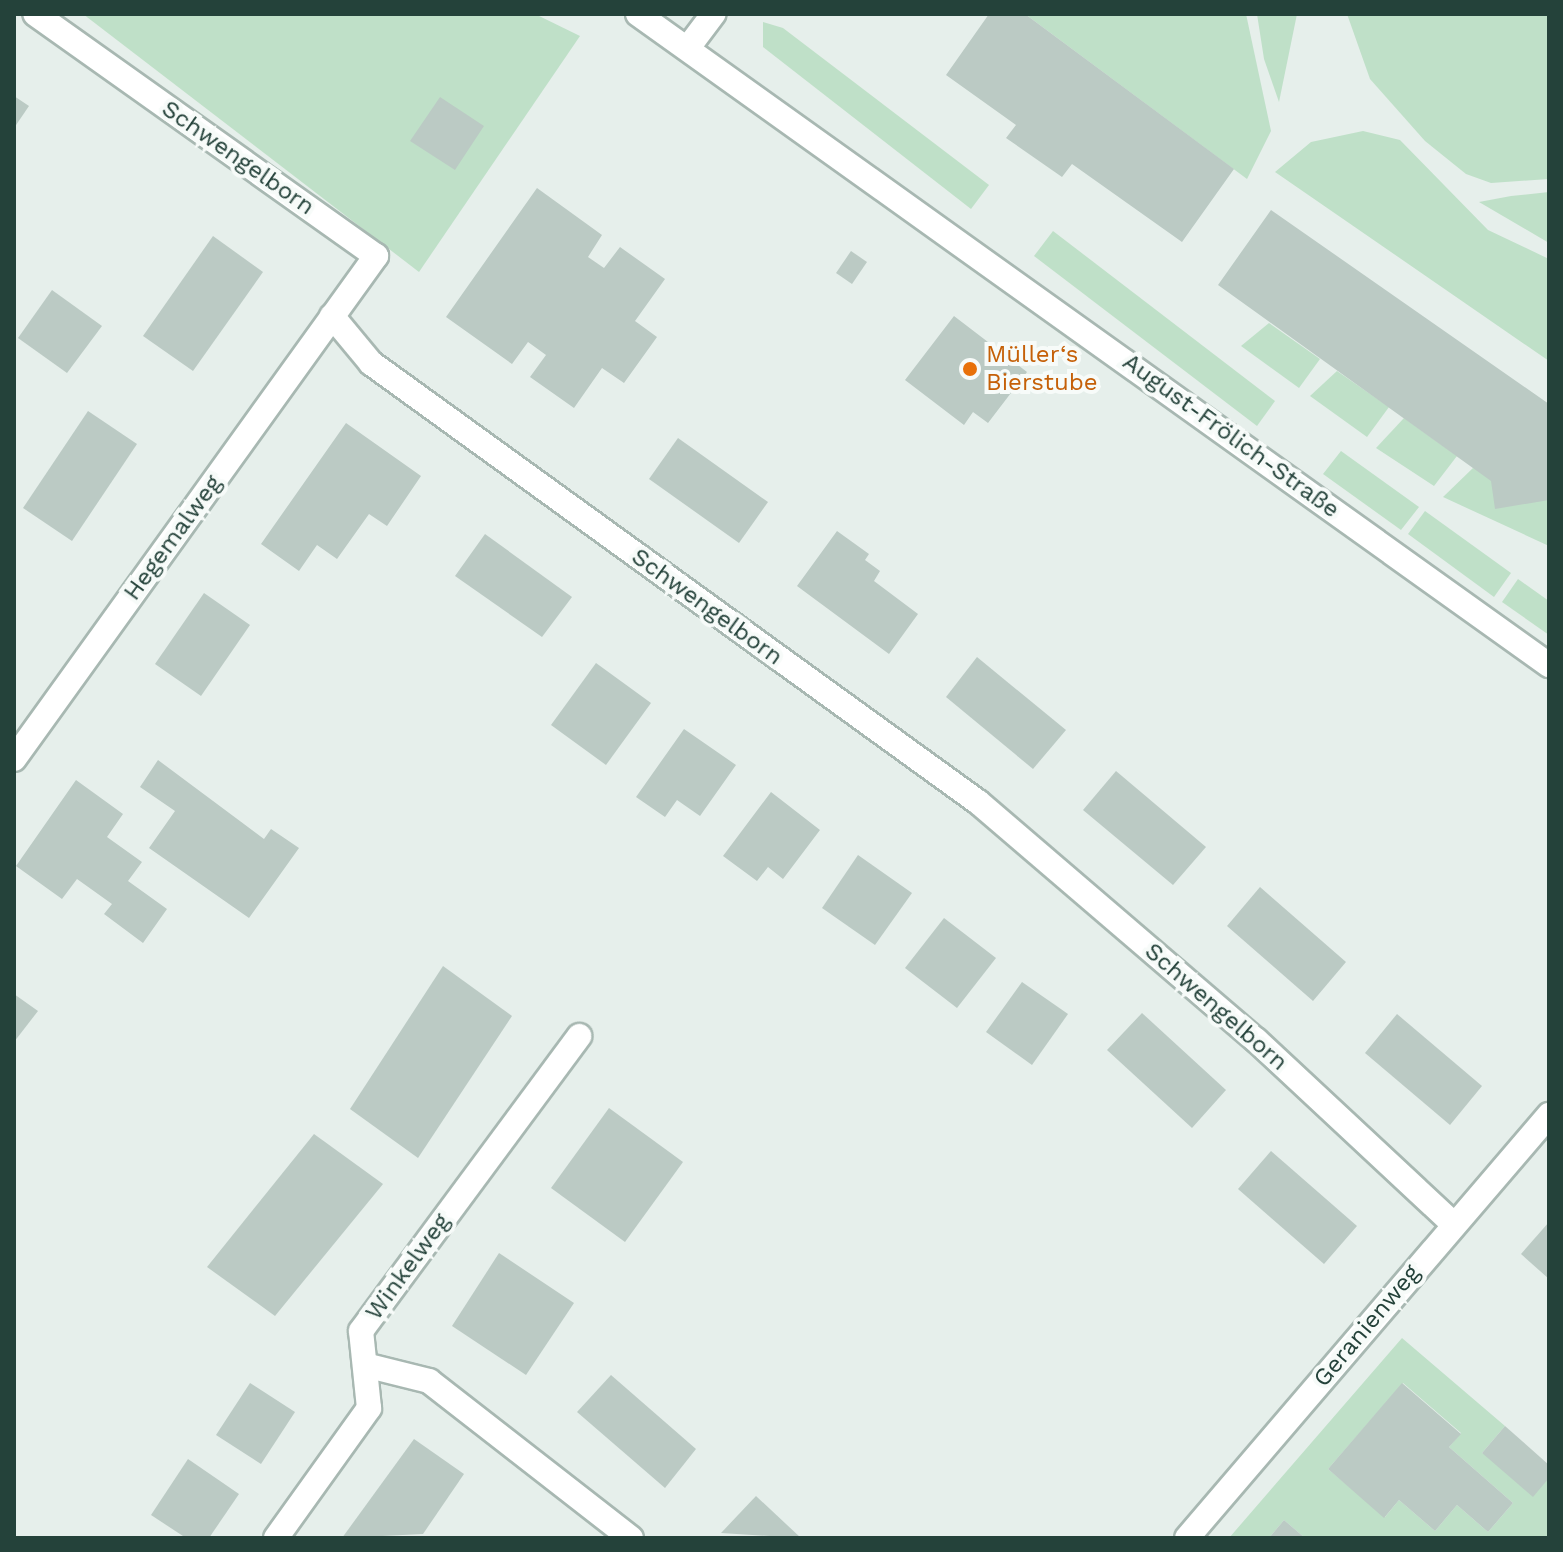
<!DOCTYPE html>
<meta charset="utf-8">
<style>
body{margin:0}
#map{position:relative;width:1563px;height:1552px;overflow:hidden;background:#e6efeb;font-family:"Work Sans",sans-serif}
div>[style]{position:absolute}
.green>*{inset:0;background:#bfe0c8}
.building>*{inset:0;background:#bbcac4}
.roads{filter:drop-shadow(2px 0 #a8b8b2) drop-shadow(-2px 0 #a8b8b2) drop-shadow(0 2px #a8b8b2) drop-shadow(0 -2px #a8b8b2)}
.minor>*{height:24px;margin:-12px;padding:0 12px;transform-origin:12px;border-radius:12px;background:#fff}
.dots>*{width:22px;height:22px;translate:-50% -50%;box-sizing:border-box;border:4px solid #f7fbf9;border-radius:50%}
span{translate:-50% -50%;white-space:nowrap;text-align:center;line-height:1.15;-webkit-text-stroke:8px #f7fbf9;paint-order:stroke}
.street-label{font-size:24px;color:#24423a}
.food-label{font-size:24px;color:#c56008}
.left{translate:0 -50%;text-align:left}
.frame{position:absolute;inset:0;border:16px solid #24423a;pointer-events:none}
</style>
<div id="map">
<div class="green">
<div style="clip-path:polygon(83px 14px,535px 14px,580px 36px,419px 272px)"></div>
<div style="clip-path:polygon(1025px 14px,1246px 14px,1271px 131px,1247px 179px)"></div>
<div style="clip-path:polygon(1257px 14px,1297px 14px,1279px 102px,1264px 59px)"></div>
<div style="clip-path:polygon(1347px 14px,1549px 14px,1549px 179px,1491px 183px,1466px 174px,1425px 141px,1370px 79px)"></div>
<div style="clip-path:polygon(763px 22px,783px 28px,989px 185px,971px 209px,763px 47px)"></div>
<div style="clip-path:polygon(1363px 131px,1400px 140px,1488px 230px,1549px 259px,1549px 361px,1275px 172px,1311px 142px)"></div>
<div style="clip-path:polygon(1549px 192px,1549px 243px,1479px 202px,1511px 196px)"></div>
<div style="clip-path:polygon(1053px 231px,1275px 401px,1257px 426px,1034px 256px)"></div>
<div style="clip-path:polygon(1269px 323px,1320px 359px,1299px 388px,1241px 346px)"></div>
<div style="clip-path:polygon(1337px 371px,1389px 407px,1367px 437px,1310px 396px)"></div>
<div style="clip-path:polygon(1404px 418px,1457px 456px,1434px 486px,1376px 448px)"></div>
<div style="clip-path:polygon(1341px 451px,1419px 507px,1401px 530px,1323px 474px)"></div>
<div style="clip-path:polygon(1473px 468px,1549px 500px,1549px 546px,1443px 497px)"></div>
<div style="clip-path:polygon(1425px 511px,1511px 573px,1494px 597px,1408px 534px)"></div>
<div style="clip-path:polygon(1518px 579px,1549px 601px,1549px 635px,1502px 602px)"></div>
<div style="clip-path:polygon(evenodd,1402px 1338px,1505px 1426px,1482px 1453px,1549px 1478px,1549px 1538px,1305px 1538px,1284px 1520px,1269px 1538px,1229px 1538px,1402px 1338px,1403px 1383px,1461px 1433px,1449px 1447px,1513px 1503px,1488px 1532px,1457px 1505px,1435px 1531px,1399px 1500px,1385px 1517px,1328px 1469px,1403px 1383px)"></div>
</div>
<div class="building">
<div style="clip-path:polygon(989px 14px,1025px 14px,1234px 169px,1182px 242px,1072px 164px,1062px 177px,1006px 138px,1016px 125px,946px 75px)"></div>
<div style="clip-path:polygon(14px 96px,29px 106px,14px 128px)"></div>
<div style="clip-path:polygon(440px 97px,484px 126px,455px 170px,410px 141px)"></div>
<div style="clip-path:polygon(537px 188px,602px 235px,588px 257px,604px 268px,620px 247px,665px 279px,635px 321px,657px 337px,624px 383px,602px 368px,574px 408px,530px 377px,546px 355px,528px 342px,512px 364px,446px 317px)"></div>
<div style="clip-path:polygon(1271px 210px,1549px 404px,1549px 500px,1495px 509px,1491px 481px,1218px 285px)"></div>
<div style="clip-path:polygon(213px 236px,263px 272px,193px 371px,143px 336px)"></div>
<div style="clip-path:polygon(851px 251px,867px 262px,852px 284px,836px 273px)"></div>
<div style="clip-path:polygon(52px 290px,102px 326px,67px 373px,18px 338px)"></div>
<div style="clip-path:polygon(954px 316px,1027px 372px,988px 423px,973px 412px,964px 425px,905px 380px)"></div>
<div style="clip-path:polygon(88px 411px,137px 444px,72px 541px,23px 508px)"></div>
<div style="clip-path:polygon(346px 423px,421px 476px,387px 526px,369px 514px,337px 559px,317px 545px,299px 571px,261px 544px)"></div>
<div style="clip-path:polygon(678px 438px,768px 502px,739px 543px,649px 479px)"></div>
<div style="clip-path:polygon(837px 531px,869px 554px,865px 560px,880px 571px,874px 581px,918px 614px,889px 654px,797px 586px)"></div>
<div style="clip-path:polygon(485px 534px,572px 597px,542px 637px,455px 576px)"></div>
<div style="clip-path:polygon(204px 593px,250px 625px,201px 696px,155px 664px)"></div>
<div style="clip-path:polygon(977px 657px,1066px 730px,1033px 769px,946px 697px)"></div>
<div style="clip-path:polygon(596px 663px,651px 703px,606px 765px,551px 725px)"></div>
<div style="clip-path:polygon(684px 729px,736px 765px,700px 816px,677px 800px,665px 817px,636px 797px)"></div>
<div style="clip-path:polygon(158px 760px,264px 839px,271px 829px,299px 848px,249px 918px,149px 848px,175px 811px,140px 787px)"></div>
<div style="clip-path:polygon(1116px 771px,1206px 847px,1173px 885px,1083px 810px)"></div>
<div style="clip-path:polygon(76px 780px,123px 814px,107px 837px,142px 862px,128px 881px,167px 909px,143px 943px,104px 914px,112px 904px,77px 879px,62px 899px,16px 866px)"></div>
<div style="clip-path:polygon(771px 792px,820px 830px,783px 879px,768px 867px,757px 881px,723px 856px)"></div>
<div style="clip-path:polygon(858px 855px,912px 893px,875px 945px,822px 908px)"></div>
<div style="clip-path:polygon(1260px 887px,1346px 962px,1313px 1001px,1227px 926px)"></div>
<div style="clip-path:polygon(944px 918px,996px 958px,957px 1008px,905px 968px)"></div>
<div style="clip-path:polygon(443px 966px,512px 1016px,418px 1158px,350px 1109px)"></div>
<div style="clip-path:polygon(1022px 982px,1068px 1014px,1032px 1065px,986px 1032px)"></div>
<div style="clip-path:polygon(14px 994px,38px 1011px,14px 1042px)"></div>
<div style="clip-path:polygon(1142px 1013px,1226px 1090px,1192px 1128px,1107px 1050px)"></div>
<div style="clip-path:polygon(1397px 1014px,1482px 1086px,1450px 1125px,1365px 1053px)"></div>
<div style="clip-path:polygon(609px 1108px,683px 1162px,625px 1242px,551px 1188px)"></div>
<div style="clip-path:polygon(314px 1134px,383px 1184px,275px 1316px,207px 1267px)"></div>
<div style="clip-path:polygon(1271px 1151px,1357px 1226px,1324px 1264px,1238px 1189px)"></div>
<div style="clip-path:polygon(1549px 1222px,1549px 1279px,1521px 1254px)"></div>
<div style="clip-path:polygon(499px 1253px,574px 1303px,526px 1375px,452px 1326px)"></div>
<div style="clip-path:polygon(611px 1375px,696px 1449px,665px 1488px,577px 1412px)"></div>
<div style="clip-path:polygon(250px 1383px,295px 1412px,261px 1464px,216px 1435px)"></div>
<div style="clip-path:polygon(1402px 1383px,1461px 1434px,1449px 1447px,1513px 1503px,1488px 1532px,1457px 1505px,1435px 1531px,1399px 1500px,1384px 1518px,1328px 1469px)"></div>
<div style="clip-path:polygon(1505px 1426px,1549px 1465px,1549px 1478px,1533px 1497px,1482px 1453px)"></div>
<div style="clip-path:polygon(414px 1439px,464px 1474px,423px 1534px,342px 1538px)"></div>
<div style="clip-path:polygon(188px 1459px,239px 1494px,209px 1538px,186px 1538px,151px 1515px)"></div>
<div style="clip-path:polygon(756px 1496px,801px 1538px,721px 1533px)"></div>
<div style="clip-path:polygon(1284px 1520px,1305px 1538px,1269px 1538px)"></div>
</div>
<div class="roads">
<div class="minor">
<div style="left:638px;top:14px;width:1120px;rotate:35.55deg"></div>
<div style="left:690px;top:45px;width:39px;rotate:-53deg"></div>
<div style="left:332px;top:316px;width:61px;rotate:50.3deg"></div>
<div style="left:371px;top:363px;width:749px;rotate:35.88deg"></div>
<div style="left:978px;top:802px;width:366px;rotate:40.6deg"></div>
<div style="left:1256px;top:1040px;width:270px;rotate:43deg"></div>
<div style="left:14px;top:759px;width:620px;rotate:-54.26deg"></div>
<div style="left:376px;top:256px;width:418px;rotate:-144.6deg"></div>
<div style="left:369px;top:1366px;width:62px;rotate:14deg"></div>
<div style="left:429px;top:1381px;width:256px;rotate:37.9deg"></div>
<div style="left:276px;top:1538px;width:160px;rotate:-54.4deg"></div>
<div style="left:369px;top:1408px;width:77px;rotate:-95.9deg"></div>
<div style="left:361px;top:1331px;width:367px;rotate:-53.5deg"></div>
<div style="left:1187px;top:1538px;width:557px;rotate:-49.44deg"></div>
</div>
</div>
<div class="dots">
<div style="left:970px;top:369px;background:#e8710a"></div>
</div>
<div class="street-label">
<span style="left:238px;top:158px;rotate:35deg">Schwengelborn</span>
<span style="left:1231px;top:436px;rotate:36deg">August-Frölich-Straße</span>
<span style="left:173px;top:538px;rotate:-54deg">Hegemalweg</span>
<span style="left:707px;top:607px;rotate:36deg">Schwengelborn</span>
<span style="left:1216px;top:1007px;rotate:41deg">Schwengelborn</span>
<span style="left:408px;top:1267px;rotate:-54deg">Winkelweg</span>
<span style="left:1367px;top:1326px;rotate:-50deg">Geranienweg</span>
</div>
<div class="food-label">
<span class="left" style="left:986px;top:369px">Müller‘s<br>Bierstube</span>
</div>
<div class="frame"></div>
</div>
